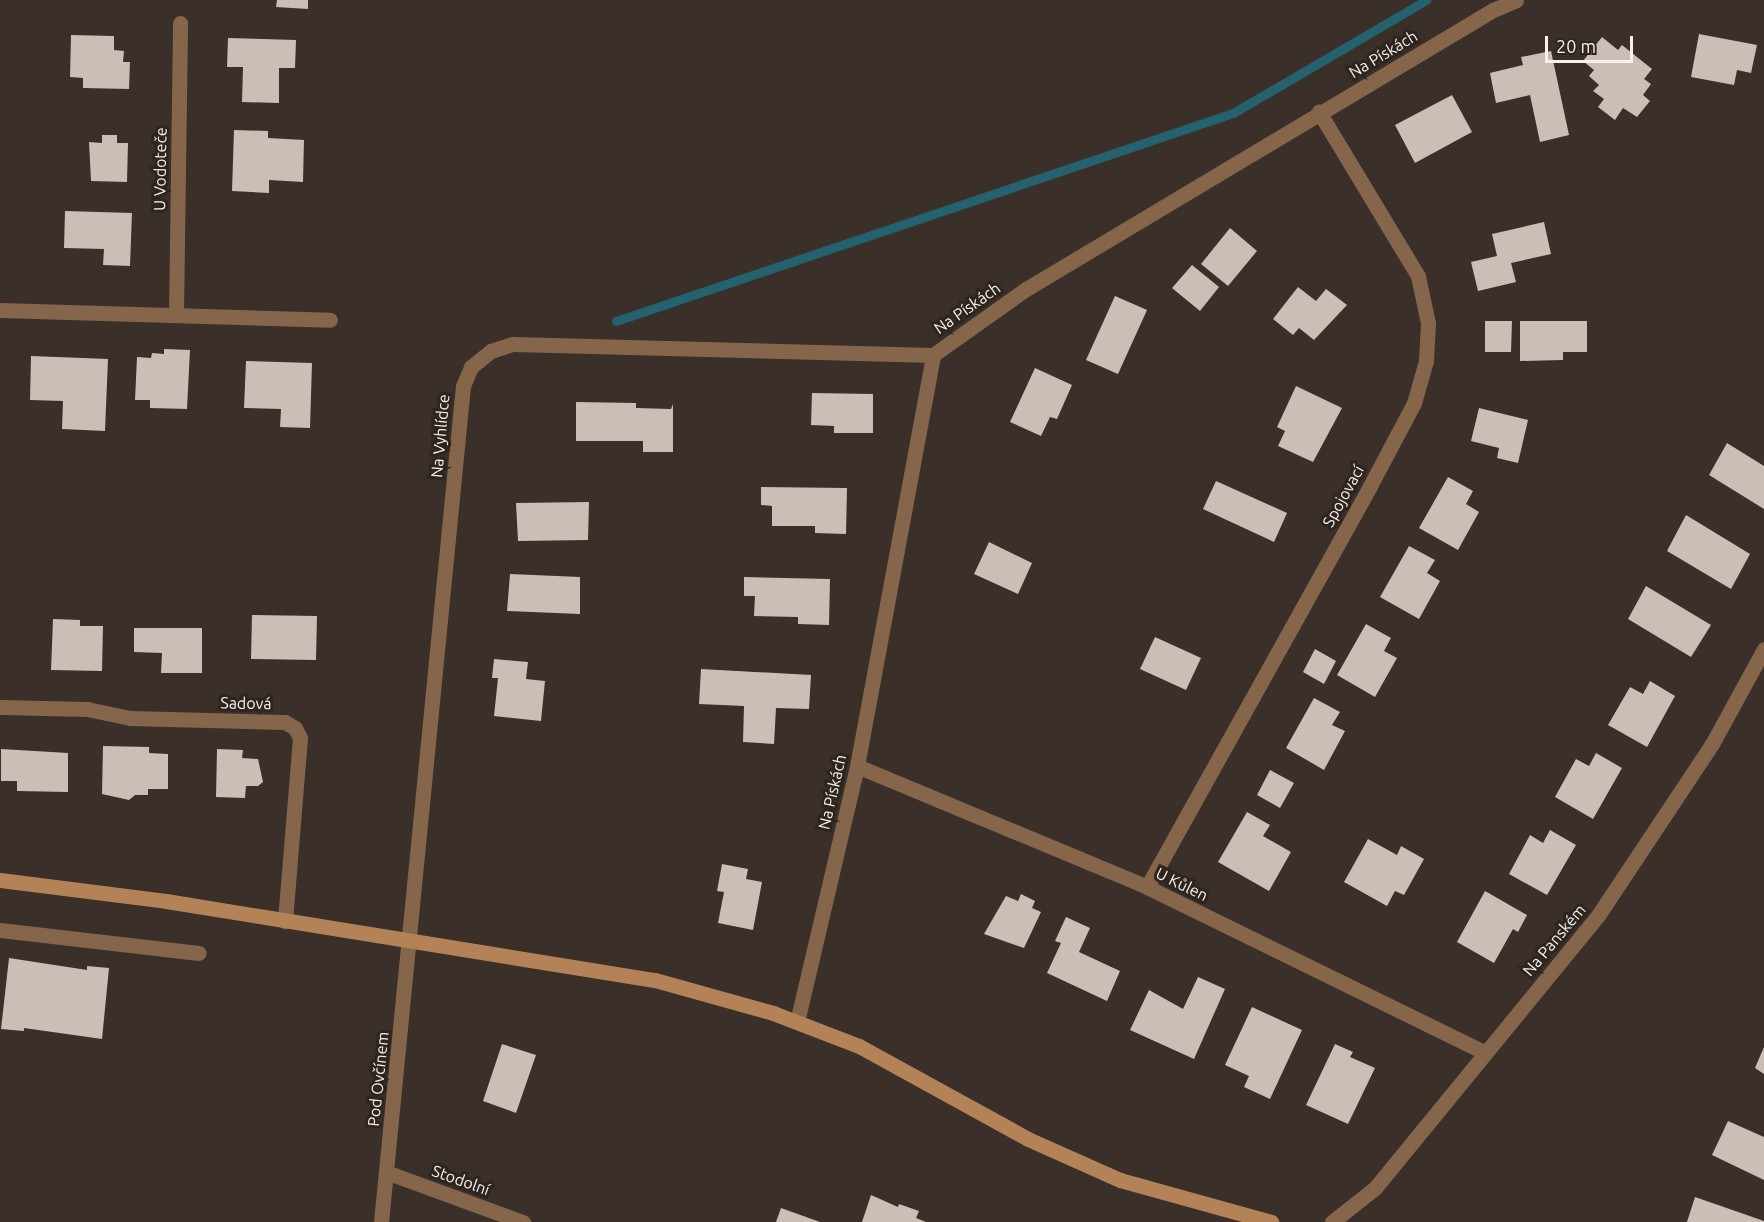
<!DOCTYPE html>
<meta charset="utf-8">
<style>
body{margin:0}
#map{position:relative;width:1764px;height:1222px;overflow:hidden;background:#3a2f29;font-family:Ubuntu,sans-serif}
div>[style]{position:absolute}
.stream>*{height:9px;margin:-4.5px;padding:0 4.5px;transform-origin:4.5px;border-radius:4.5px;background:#24626f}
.building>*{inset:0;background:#ccbeb6}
.lane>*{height:15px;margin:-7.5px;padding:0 7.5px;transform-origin:7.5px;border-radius:7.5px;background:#85664a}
.street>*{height:15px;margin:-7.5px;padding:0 7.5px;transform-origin:7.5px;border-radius:7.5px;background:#85664a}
.secondary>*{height:15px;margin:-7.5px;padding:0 7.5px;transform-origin:7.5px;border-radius:7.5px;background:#b38256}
span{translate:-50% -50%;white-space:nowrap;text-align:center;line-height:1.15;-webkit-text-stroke:6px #2f251f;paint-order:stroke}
.street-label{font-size:16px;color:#f7f0ec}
.scale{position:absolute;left:1545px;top:36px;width:88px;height:27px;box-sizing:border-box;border:3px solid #f7f0ec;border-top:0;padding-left:8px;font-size:18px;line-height:21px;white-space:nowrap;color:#f7f0ec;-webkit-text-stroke:4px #2f251f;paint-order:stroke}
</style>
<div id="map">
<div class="stream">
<div style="left:616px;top:321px;width:651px;rotate:-18.63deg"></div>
<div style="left:1233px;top:113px;width:224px;rotate:-30.3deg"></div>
</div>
<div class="building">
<div style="clip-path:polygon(277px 0,308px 0,308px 9px,276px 7px)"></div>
<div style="clip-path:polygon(1699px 34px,1757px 45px,1751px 73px,1737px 70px,1734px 85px,1691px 77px)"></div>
<div style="clip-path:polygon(71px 35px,114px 36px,114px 50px,124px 51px,123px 62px,130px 62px,129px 89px,83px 88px,83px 78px,70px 77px)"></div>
<div style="clip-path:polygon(1602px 37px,1618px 50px,1622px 45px,1652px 69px,1644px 79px,1651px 84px,1643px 95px,1650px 101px,1637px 117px,1623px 108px,1615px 120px,1598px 107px,1604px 99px,1593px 91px,1599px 85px,1589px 76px,1594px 70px,1583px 61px)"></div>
<div style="clip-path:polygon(228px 38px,296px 40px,295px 68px,279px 68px,279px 103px,242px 102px,243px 67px,227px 67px)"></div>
<div style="clip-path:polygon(1551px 51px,1569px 135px,1540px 142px,1530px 95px,1496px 103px,1490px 73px,1523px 65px,1521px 57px)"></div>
<div style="clip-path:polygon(1452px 95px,1472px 132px,1415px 163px,1395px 125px)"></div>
<div style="clip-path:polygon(234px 130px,268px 131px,268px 138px,304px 140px,303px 182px,269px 180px,269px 193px,232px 191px)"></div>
<div style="clip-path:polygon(102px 135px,117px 135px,117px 143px,128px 143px,127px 182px,91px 181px,89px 142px,102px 143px)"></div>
<div style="clip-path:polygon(65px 211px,132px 213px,130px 266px,103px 265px,104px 249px,64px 248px)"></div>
<div style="clip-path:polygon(1544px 222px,1551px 254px,1511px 263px,1516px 282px,1478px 291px,1471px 262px,1497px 256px,1492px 234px)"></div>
<div style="clip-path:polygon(1230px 228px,1257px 251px,1228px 286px,1201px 264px)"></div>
<div style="clip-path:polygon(1192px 265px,1219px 287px,1200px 311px,1172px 288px)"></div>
<div style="clip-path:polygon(1298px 287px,1316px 301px,1326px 289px,1347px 305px,1314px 340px,1299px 328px,1293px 335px,1273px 319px)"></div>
<div style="clip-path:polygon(1115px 296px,1147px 310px,1118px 374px,1086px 360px)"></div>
<div style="clip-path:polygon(1485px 321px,1512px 321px,1511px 352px,1485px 352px)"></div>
<div style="clip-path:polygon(1520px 321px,1587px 321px,1587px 352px,1563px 352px,1563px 360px,1520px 361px)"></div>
<div style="clip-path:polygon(164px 349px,190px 350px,187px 409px,150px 408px,150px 400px,135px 400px,137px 357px,151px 358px,152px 353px,164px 354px)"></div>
<div style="clip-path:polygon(31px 356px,108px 359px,105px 431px,62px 429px,63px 401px,30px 400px)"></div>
<div style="clip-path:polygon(246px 361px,312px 363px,310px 428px,280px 427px,281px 409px,244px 408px)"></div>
<div style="clip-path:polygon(1035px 368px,1072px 385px,1057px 419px,1050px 417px,1041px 436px,1010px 422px)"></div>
<div style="clip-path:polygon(1296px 386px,1342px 408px,1313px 462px,1278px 446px,1285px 431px,1277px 427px)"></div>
<div style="clip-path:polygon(812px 393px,873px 394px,873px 433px,834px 433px,834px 426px,811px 425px)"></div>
<div style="clip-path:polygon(576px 402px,636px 403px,636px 408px,671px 409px,673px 404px,673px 452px,643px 452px,643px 441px,576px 441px)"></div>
<div style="clip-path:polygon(1479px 408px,1528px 420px,1518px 463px,1497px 458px,1499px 448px,1471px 441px)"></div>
<div style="clip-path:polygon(1727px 443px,1764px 466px,1764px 509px,1709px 475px)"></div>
<div style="clip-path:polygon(1448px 477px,1473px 491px,1466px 504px,1479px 512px,1458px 550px,1419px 528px)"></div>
<div style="clip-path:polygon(1216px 481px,1287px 513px,1274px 542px,1203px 509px)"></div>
<div style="clip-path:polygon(761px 487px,847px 488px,846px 534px,815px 533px,815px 526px,772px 526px,772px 506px,761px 505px)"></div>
<div style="clip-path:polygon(589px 502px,588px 540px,518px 541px,516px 503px)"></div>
<div style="clip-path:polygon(1686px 515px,1750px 554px,1731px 589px,1667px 551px)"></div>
<div style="clip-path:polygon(989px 542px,1032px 563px,1018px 594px,974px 574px)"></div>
<div style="clip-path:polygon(1409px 546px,1435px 560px,1427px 573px,1440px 581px,1419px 619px,1380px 597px)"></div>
<div style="clip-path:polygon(510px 574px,580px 577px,580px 614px,507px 611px)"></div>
<div style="clip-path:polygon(744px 577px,830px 579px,829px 625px,798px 624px,798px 617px,754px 616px,755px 596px,744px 596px)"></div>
<div style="clip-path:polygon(1646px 586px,1711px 625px,1691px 657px,1628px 619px)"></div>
<div style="clip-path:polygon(252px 615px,317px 616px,316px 660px,251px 659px)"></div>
<div style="clip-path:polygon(53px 619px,80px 620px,80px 626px,103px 626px,102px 671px,51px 670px)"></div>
<div style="clip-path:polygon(1366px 624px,1391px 638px,1384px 651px,1397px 658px,1375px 697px,1337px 675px)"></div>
<div style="clip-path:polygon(134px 628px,202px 628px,202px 673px,161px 673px,162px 653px,134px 652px)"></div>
<div style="clip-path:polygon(1155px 637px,1201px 658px,1186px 690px,1140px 669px)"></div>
<div style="clip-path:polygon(1315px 649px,1336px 661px,1324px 684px,1303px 672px)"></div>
<div style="clip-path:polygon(494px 659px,528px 662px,526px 679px,545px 681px,541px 721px,494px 716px,498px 678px,492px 678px)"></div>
<div style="clip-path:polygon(701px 669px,811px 675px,809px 709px,776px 708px,774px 744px,743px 742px,744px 706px,699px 704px)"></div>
<div style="clip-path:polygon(1650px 681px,1675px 696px,1647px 747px,1608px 725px,1630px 687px,1643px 694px)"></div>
<div style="clip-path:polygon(1314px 698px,1340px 712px,1332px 725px,1345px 731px,1324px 770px,1286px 748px)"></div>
<div style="clip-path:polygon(103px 746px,149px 747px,149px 753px,168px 754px,168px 789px,148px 789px,148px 795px,135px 795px,129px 800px,102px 794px)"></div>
<div style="clip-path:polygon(1px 749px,68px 753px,68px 792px,17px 791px,17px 781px,1px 781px)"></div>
<div style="clip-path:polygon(217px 749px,243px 750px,242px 758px,258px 759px,263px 782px,258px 786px,246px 786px,245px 798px,216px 797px)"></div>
<div style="clip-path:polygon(1596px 753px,1622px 768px,1593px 819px,1555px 797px,1576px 759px,1589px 766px)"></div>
<div style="clip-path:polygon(1270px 770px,1294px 783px,1280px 808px,1257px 795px)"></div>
<div style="clip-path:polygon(1247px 812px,1270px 825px,1263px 836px,1291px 852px,1269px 891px,1218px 862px)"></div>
<div style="clip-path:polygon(1550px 830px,1576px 845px,1547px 895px,1509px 874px,1530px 835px,1543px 843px)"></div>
<div style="clip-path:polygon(1368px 839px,1397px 855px,1401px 846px,1424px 859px,1404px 895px,1395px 891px,1387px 906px,1344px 882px)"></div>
<div style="clip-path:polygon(722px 864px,748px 869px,746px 879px,762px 882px,753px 930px,718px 923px,724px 892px,717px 891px)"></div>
<div style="clip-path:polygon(1485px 891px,1527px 915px,1518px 932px,1513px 929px,1494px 963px,1457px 942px)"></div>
<div style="clip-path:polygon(1021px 894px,1035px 901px,1032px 908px,1041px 912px,1024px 948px,984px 934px,1006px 896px,1018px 901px)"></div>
<div style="clip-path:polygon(1066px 917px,1090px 928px,1079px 952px,1120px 971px,1107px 1001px,1047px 973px,1061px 943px,1055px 941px)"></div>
<div style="clip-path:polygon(9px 958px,87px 970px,87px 966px,109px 968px,102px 1039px,24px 1028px,24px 1031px,1px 1029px)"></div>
<div style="clip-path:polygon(1198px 977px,1225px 989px,1194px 1059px,1130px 1030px,1149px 990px,1183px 1009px)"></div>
<div style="clip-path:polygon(1252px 1007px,1302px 1030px,1270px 1099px,1244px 1087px,1249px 1076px,1225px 1065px)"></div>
<div style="clip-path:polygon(502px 1044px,536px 1055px,516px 1113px,483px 1101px)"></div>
<div style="clip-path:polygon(1335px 1044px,1353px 1052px,1350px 1057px,1375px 1068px,1348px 1124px,1306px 1105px)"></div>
<div style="clip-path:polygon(1764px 1047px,1764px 1074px,1755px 1068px)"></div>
<div style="clip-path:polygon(1728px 1121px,1764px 1137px,1764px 1180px,1712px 1155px)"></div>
<div style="clip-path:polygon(871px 1195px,898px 1207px,899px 1204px,919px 1211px,916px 1218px,926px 1222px,862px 1222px)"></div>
<div style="clip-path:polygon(1695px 1197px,1764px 1221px,1764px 1222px,1687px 1222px)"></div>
<div style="clip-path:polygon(781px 1208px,820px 1222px,776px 1222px)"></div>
</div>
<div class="lane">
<div style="left:0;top:930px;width:200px;rotate:6.6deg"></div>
</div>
<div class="street">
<div style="left:0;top:310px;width:330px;rotate:1.7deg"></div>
<div style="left:176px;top:315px;width:292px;rotate:-89.2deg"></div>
<div style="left:0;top:707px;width:87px;rotate:1.3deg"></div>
<div style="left:87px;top:709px;width:44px;rotate:11.8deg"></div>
<div style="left:130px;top:718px;width:155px;rotate:1.5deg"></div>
<div style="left:285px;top:722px;width:12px;rotate:31deg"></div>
<div style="left:295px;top:728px;width:11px;rotate:63deg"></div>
<div style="left:300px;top:738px;width:184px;rotate:94.7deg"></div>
<div style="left:857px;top:766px;width:314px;rotate:22.6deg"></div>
<div style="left:1147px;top:887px;width:375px;rotate:26.1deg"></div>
<div style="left:1147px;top:887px;width:459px;rotate:-60.9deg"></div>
<div style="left:1370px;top:486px;width:94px;rotate:-62.1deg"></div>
<div style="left:1414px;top:403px;width:44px;rotate:-74.1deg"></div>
<div style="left:1426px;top:361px;width:38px;rotate:-87deg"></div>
<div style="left:1428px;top:323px;width:48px;rotate:-102deg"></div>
<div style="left:1418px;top:276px;width:192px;rotate:-121.1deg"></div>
<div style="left:797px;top:1022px;width:263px;rotate:-76.8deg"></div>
<div style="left:857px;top:766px;width:418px;rotate:-79.5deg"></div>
<div style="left:933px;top:355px;width:114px;rotate:-35.4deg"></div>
<div style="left:1026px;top:289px;width:544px;rotate:-30.86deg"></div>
<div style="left:1493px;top:10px;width:25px;rotate:-23deg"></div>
<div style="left:386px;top:1172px;width:146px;rotate:20.1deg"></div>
<div style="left:381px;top:1222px;width:840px;rotate:-84.4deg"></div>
<div style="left:463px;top:386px;width:21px;rotate:-67deg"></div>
<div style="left:471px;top:367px;width:26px;rotate:-39deg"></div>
<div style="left:491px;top:351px;width:23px;rotate:-18deg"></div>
<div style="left:513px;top:344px;width:420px;rotate:1.5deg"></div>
<div style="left:1332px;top:1222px;width:55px;rotate:-38.3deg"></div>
<div style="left:1375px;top:1188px;width:354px;rotate:-50.7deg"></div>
<div style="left:1599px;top:914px;width:204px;rotate:-56.4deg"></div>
<div style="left:1712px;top:744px;width:108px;rotate:-61.3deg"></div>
</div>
<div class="secondary">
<div style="left:0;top:880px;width:167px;rotate:7.2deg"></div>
<div style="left:166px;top:901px;width:495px;rotate:9.2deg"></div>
<div style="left:655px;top:980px;width:123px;rotate:15.6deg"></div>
<div style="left:773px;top:1013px;width:92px;rotate:21deg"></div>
<div style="left:859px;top:1046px;width:193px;rotate:28.8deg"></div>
<div style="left:1028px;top:1139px;width:101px;rotate:24deg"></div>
<div style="left:1120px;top:1180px;width:157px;rotate:15.5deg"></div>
</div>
<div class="street-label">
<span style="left:1383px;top:54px;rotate:-31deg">Na Pískách</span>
<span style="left:160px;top:169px;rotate:-89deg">U Vodoteče</span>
<span style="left:967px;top:308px;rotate:-35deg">Na Pískách</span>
<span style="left:440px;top:436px;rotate:-85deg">Na Vyhlídce</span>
<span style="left:1343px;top:496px;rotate:-61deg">Spojovací</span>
<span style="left:246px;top:703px;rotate:1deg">Sadová</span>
<span style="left:832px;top:792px;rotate:-77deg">Na Pískách</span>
<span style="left:1182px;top:884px;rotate:26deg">U Kůlen</span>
<span style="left:1554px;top:940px;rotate:-50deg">Na Panském</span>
<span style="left:378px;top:1079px;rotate:-84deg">Pod Ovčínem</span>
<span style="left:461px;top:1180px;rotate:20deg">Stodolní</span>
</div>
<div class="scale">20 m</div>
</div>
